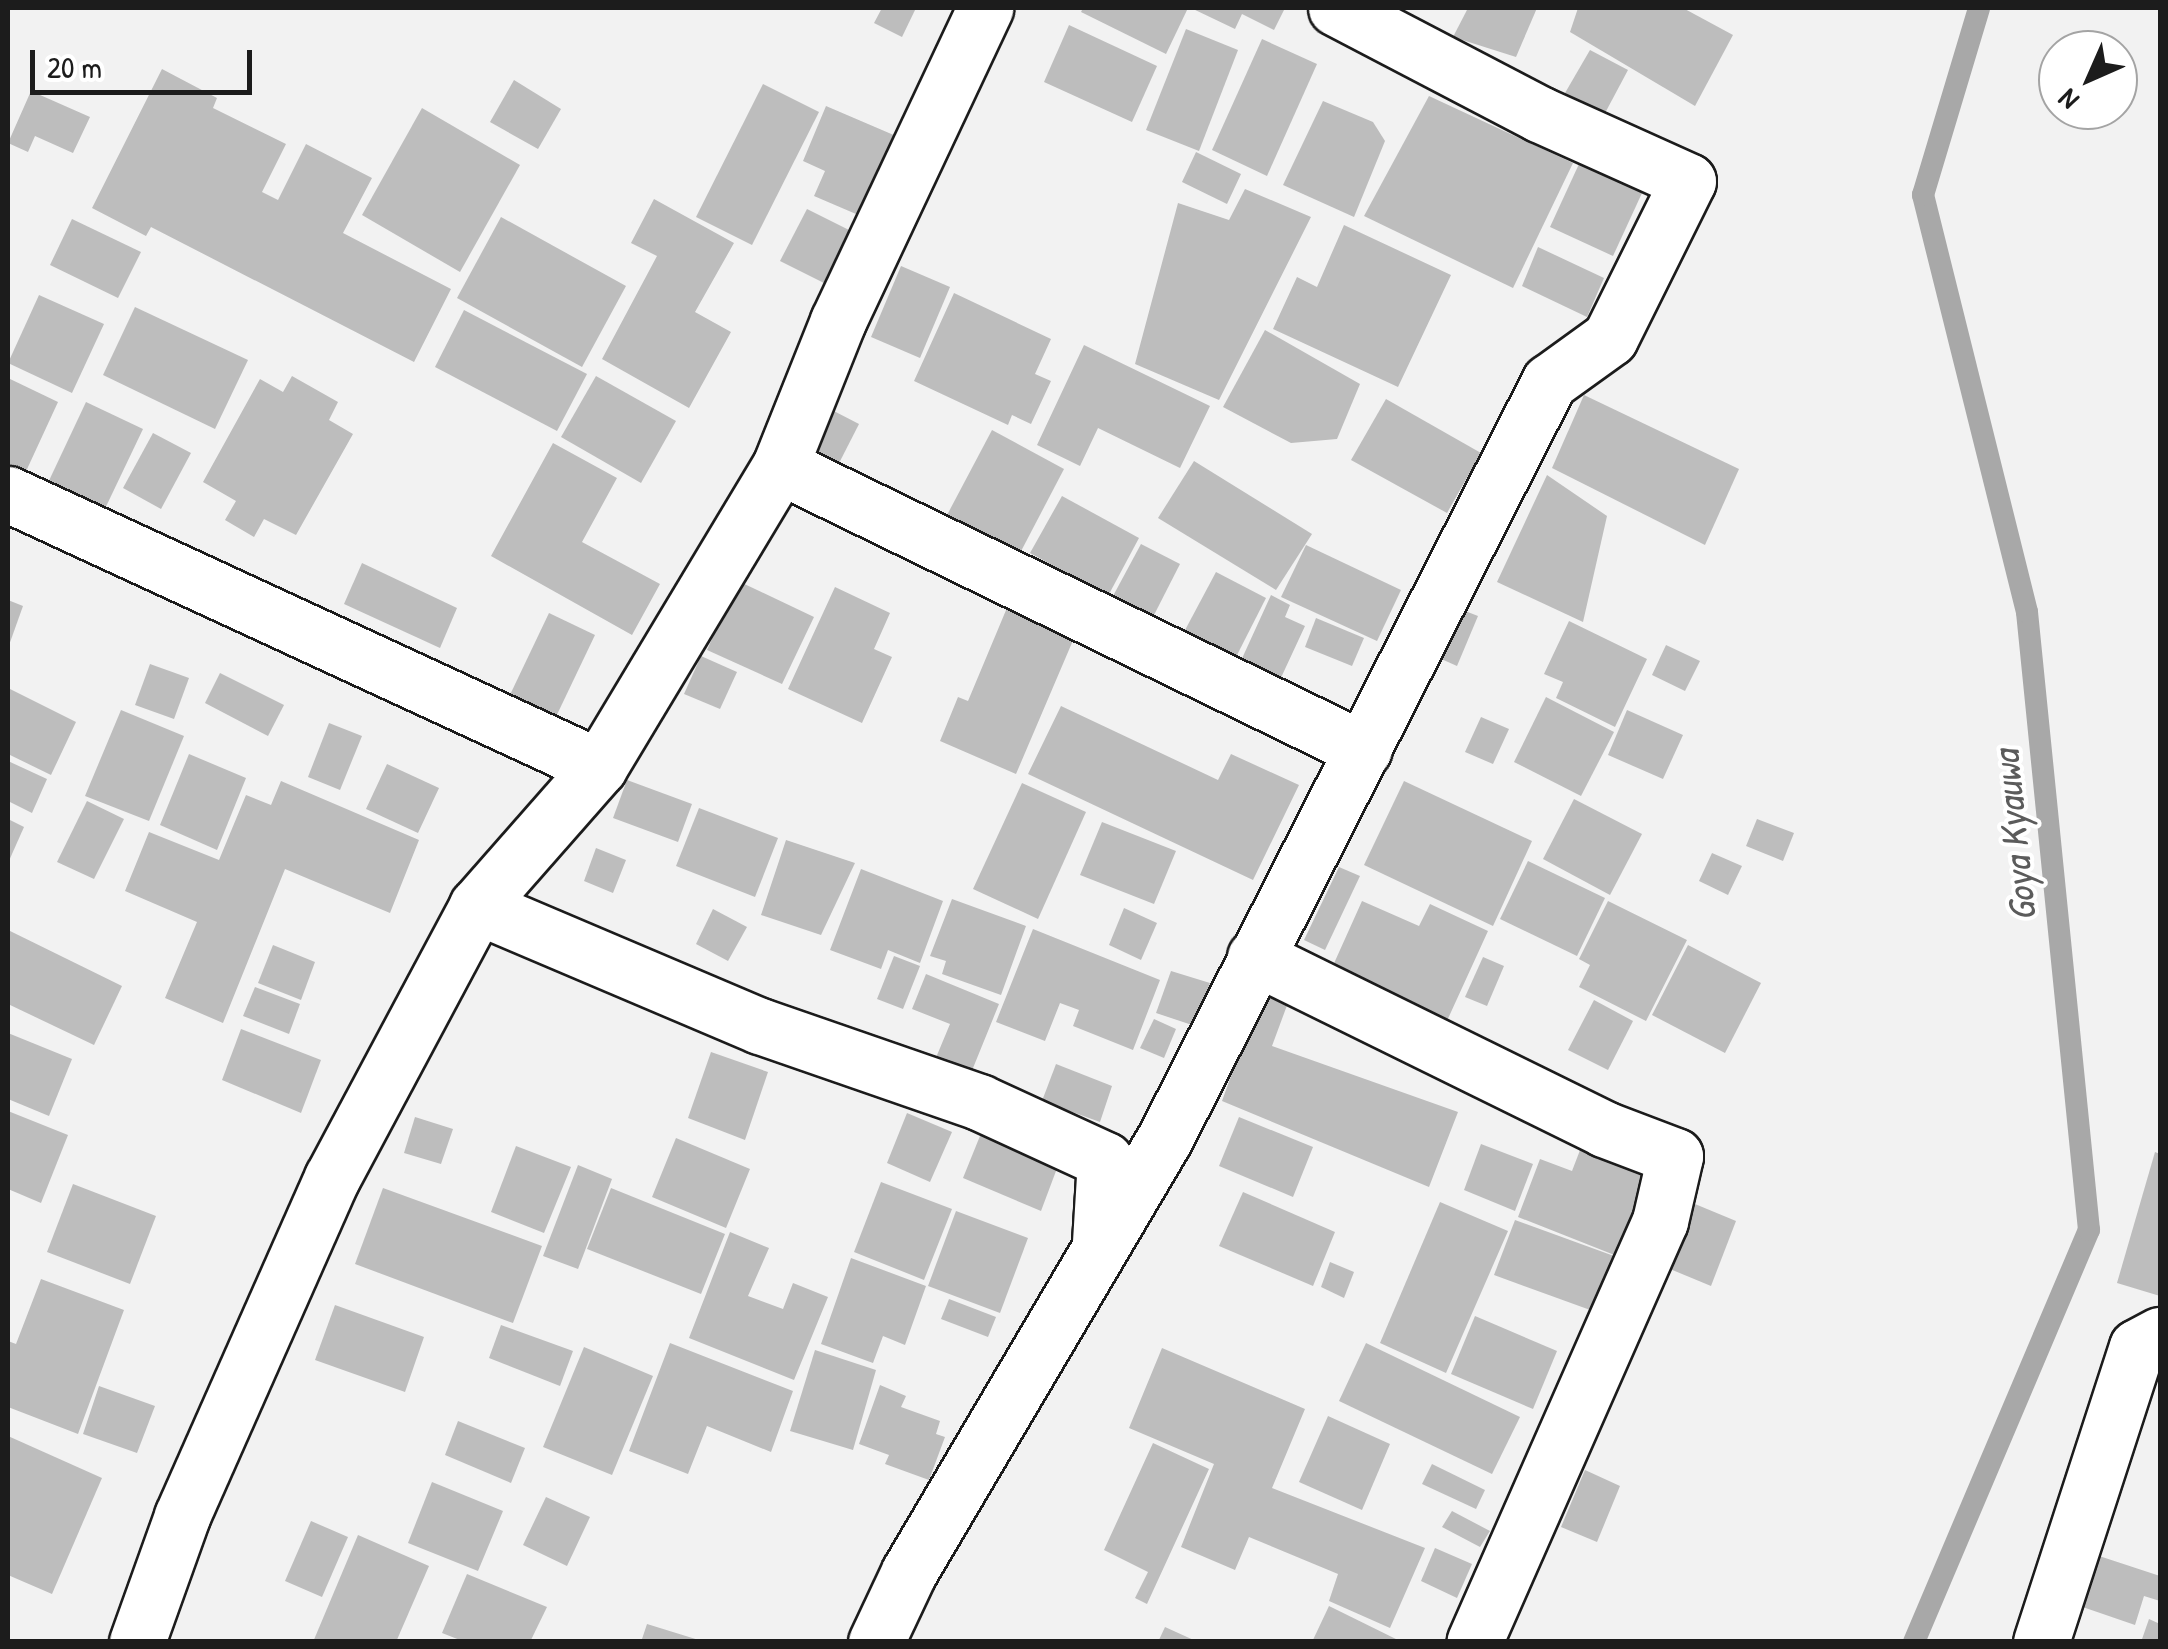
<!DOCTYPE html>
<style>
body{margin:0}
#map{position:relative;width:2168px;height:1649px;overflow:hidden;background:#f2f2f2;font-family:"Patrick Hand",sans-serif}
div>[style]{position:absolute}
.stream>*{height:22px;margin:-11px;padding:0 11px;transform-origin:11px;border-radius:11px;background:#a8a8a8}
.building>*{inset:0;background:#bdbdbd}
.roads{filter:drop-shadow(2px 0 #1c1c1c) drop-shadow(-2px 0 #1c1c1c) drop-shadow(0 2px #1c1c1c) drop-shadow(0 -2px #1c1c1c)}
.minor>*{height:55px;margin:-27.5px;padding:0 27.5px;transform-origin:27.5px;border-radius:27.5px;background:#fff}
span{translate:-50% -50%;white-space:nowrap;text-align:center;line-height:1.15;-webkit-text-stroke:8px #fff;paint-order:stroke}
.water-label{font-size:38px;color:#5b5b5b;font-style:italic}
.frame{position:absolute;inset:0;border:10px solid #1c1c1c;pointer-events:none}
.north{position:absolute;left:2038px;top:30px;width:100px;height:100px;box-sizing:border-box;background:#fff;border:2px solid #a4a4a4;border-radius:50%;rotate:225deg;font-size:28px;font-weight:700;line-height:40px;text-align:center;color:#1c1c1c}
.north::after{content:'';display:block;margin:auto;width:35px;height:45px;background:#1c1c1c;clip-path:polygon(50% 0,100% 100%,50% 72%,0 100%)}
.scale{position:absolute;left:30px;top:50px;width:222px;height:45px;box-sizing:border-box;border:5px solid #1c1c1c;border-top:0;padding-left:12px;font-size:30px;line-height:35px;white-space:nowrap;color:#1c1c1c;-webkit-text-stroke:8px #fff;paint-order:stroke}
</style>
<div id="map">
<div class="stream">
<div style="left:1914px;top:1642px;width:448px;rotate:-67deg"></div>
<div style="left:2089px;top:1230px;width:621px;rotate:-95.73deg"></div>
<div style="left:2027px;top:612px;width:430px;rotate:-104deg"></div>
<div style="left:1923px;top:195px;width:195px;rotate:-73.3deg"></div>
</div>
<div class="building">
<div style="clip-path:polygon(882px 8px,916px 8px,902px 37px,874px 23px)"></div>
<div style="clip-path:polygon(1083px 8px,1188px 8px,1166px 54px,1081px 12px)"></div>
<div style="clip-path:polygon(1191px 8px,1285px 8px,1274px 30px,1242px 14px,1235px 29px)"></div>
<div style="clip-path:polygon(1468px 8px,1537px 8px,1516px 57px,1453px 37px)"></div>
<div style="clip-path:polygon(1578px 8px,1683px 8px,1733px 35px,1695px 106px,1570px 32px)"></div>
<div style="clip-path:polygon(1069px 25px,1157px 66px,1132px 122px,1044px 82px)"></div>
<div style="clip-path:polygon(1186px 29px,1238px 50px,1199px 151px,1146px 130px)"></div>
<div style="clip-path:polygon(1262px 39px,1317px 64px,1267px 176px,1212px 150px)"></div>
<div style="clip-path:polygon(1590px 50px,1628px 70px,1604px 115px,1565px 93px)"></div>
<div style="clip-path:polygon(162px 69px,217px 98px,213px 108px,286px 144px,262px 192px,278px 200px,306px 144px,372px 178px,343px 233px,451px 289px,414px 362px,151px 227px,146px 236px,92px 208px)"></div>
<div style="clip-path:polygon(514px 80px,561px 109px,538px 149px,490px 122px)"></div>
<div style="clip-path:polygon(763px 84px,819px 112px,752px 245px,696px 217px)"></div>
<div style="clip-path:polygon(31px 91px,90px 117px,73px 153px,35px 136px,28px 152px,8px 143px)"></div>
<div style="clip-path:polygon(1429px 96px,1573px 163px,1513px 288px,1364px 216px)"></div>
<div style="clip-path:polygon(1323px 101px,1373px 122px,1385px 141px,1354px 217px,1283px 185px)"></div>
<div style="clip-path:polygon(826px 106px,903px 139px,870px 220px,814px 196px,825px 171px,803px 161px)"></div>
<div style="clip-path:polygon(422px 108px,520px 165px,460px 272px,362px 215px)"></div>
<div style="clip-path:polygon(1196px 152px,1241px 174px,1227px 204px,1182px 182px)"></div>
<div style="clip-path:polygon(1579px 164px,1642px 193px,1613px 256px,1550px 227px)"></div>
<div style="clip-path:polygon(1245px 189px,1311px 217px,1219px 400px,1135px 364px,1178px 203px,1229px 220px)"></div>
<div style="clip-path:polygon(654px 199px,734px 243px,695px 312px,731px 332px,689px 408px,602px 359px,657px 256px,631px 243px)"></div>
<div style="clip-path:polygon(807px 209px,855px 233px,828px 285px,780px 261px)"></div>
<div style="clip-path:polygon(501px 217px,626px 286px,582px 367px,457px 298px)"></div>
<div style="clip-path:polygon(72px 219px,141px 252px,118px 298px,50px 265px)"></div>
<div style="clip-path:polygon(1344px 225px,1451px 275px,1398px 387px,1273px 329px,1297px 277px,1317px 287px)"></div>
<div style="clip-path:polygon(1538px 247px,1604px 278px,1587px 317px,1522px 286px)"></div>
<div style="clip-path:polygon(901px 266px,950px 287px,920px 358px,871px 337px)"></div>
<div style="clip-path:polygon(954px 293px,1051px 339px,1035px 374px,1051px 381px,1031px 424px,1012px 415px,1008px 425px,914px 381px)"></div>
<div style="clip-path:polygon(39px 295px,104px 324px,72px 393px,8px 363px)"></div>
<div style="clip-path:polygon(135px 307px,248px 360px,215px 429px,103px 375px)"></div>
<div style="clip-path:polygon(464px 310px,587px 374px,557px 431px,435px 367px)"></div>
<div style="clip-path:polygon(1265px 330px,1360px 384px,1337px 439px,1291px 443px,1223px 407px)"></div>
<div style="clip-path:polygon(1084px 345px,1210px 406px,1180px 468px,1098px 428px,1080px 466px,1037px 445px)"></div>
<div style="clip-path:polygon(292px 376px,338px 402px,329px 420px,353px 434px,296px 535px,264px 519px,254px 537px,225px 520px,236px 501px,203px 482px,260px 379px,283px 392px)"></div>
<div style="clip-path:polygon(596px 376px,676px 421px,641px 483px,561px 437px)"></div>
<div style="clip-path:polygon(8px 378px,58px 402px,22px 480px,8px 474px)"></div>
<div style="clip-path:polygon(1584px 395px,1739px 469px,1705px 545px,1552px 468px)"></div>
<div style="clip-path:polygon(1386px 399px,1481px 453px,1447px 513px,1351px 460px)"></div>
<div style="clip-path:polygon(86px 402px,143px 429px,102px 515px,46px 487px)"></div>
<div style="clip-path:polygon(828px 408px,859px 424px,834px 473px,803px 458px)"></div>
<div style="clip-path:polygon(992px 430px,1064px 469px,1018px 557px,946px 517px)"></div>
<div style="clip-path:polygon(153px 433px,191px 453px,161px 509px,123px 488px)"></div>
<div style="clip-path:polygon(553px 443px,617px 478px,582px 542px,660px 584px,632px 635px,491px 556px)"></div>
<div style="clip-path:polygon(1194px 461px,1312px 534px,1276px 590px,1158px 518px)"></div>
<div style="clip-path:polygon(1547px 475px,1607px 516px,1583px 622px,1497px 582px)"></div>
<div style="clip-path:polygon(1062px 496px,1139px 538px,1108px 596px,1030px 553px)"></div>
<div style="clip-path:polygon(1141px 544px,1180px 564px,1153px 617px,1113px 596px)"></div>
<div style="clip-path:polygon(1306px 545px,1401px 590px,1377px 641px,1281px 597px)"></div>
<div style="clip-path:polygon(362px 563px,457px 608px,440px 648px,344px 604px)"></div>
<div style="clip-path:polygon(1216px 572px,1266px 598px,1235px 659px,1184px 632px)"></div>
<div style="clip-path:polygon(738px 581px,814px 617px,782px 684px,707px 650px)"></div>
<div style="clip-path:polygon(835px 587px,890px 613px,874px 649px,892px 657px,862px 723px,788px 689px)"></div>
<div style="clip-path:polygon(1271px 595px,1290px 605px,1285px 617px,1305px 626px,1279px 682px,1239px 665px)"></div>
<div style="clip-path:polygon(8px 600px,23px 606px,8px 648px)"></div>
<div style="clip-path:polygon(1009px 603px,1077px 631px,1016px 774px,940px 741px,958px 697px,968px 701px)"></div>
<div style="clip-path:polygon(1460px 609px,1478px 616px,1457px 666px,1439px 658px)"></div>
<div style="clip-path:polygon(549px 613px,595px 635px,553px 723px,507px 701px)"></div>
<div style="clip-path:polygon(1316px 618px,1364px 638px,1352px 666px,1305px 647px)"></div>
<div style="clip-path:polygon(1569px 621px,1647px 659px,1615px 727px,1556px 698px,1563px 682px,1544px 674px)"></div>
<div style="clip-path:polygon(1666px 645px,1700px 661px,1685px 691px,1652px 675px)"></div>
<div style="clip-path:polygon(701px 656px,737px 672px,720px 709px,684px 694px)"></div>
<div style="clip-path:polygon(150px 664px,189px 678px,174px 719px,135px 705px)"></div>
<div style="clip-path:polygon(220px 673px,284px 705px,268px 736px,205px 703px)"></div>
<div style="clip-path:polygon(8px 688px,76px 722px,51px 775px,8px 754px)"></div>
<div style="clip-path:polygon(1546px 697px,1614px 732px,1581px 796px,1514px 762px)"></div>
<div style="clip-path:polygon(1061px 706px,1218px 780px,1231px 754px,1299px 785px,1253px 880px,1028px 774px)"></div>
<div style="clip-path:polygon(121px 710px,184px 736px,149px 821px,85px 796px)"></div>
<div style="clip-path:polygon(1627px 710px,1683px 735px,1663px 779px,1608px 755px)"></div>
<div style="clip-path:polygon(1481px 717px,1509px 729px,1493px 764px,1465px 752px)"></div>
<div style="clip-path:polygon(329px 723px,362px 736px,340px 790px,308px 777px)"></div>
<div style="clip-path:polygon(189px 754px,246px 778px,217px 850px,160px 825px)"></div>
<div style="clip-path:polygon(8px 761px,47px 779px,32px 813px,8px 801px)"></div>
<div style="clip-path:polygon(387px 764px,439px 788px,418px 833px,366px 809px)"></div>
<div style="clip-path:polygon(627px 780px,692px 804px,678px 842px,613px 818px)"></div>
<div style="clip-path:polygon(281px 781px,419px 840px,390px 913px,285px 869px,223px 1023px,165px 998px,197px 922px,125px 891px,149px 832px,219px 860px,246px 795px,271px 805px)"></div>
<div style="clip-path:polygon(1404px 781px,1532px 841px,1493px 926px,1364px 865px)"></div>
<div style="clip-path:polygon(1022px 783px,1086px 812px,1038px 919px,973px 889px)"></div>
<div style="clip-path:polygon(1574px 799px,1642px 834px,1610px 895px,1543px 859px)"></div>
<div style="clip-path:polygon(87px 801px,124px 819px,94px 879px,57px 862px)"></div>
<div style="clip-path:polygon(699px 808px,778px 838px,755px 897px,676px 866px)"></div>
<div style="clip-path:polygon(8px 819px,24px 827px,8px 863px)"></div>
<div style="clip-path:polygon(1757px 819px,1794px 833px,1783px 861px,1746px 846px)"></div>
<div style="clip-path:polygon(1102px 822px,1176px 851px,1154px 904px,1080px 875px)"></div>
<div style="clip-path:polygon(786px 840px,855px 863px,821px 935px,761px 915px)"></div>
<div style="clip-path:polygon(596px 848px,626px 860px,613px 893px,584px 881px)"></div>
<div style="clip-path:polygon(1712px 853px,1742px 866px,1728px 895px,1699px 881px)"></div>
<div style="clip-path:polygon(1528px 861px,1605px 898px,1577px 956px,1500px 919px)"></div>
<div style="clip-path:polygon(1339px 867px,1360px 876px,1325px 950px,1304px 940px)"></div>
<div style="clip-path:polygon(861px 869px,943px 901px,920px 963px,888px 950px,881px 969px,830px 950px)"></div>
<div style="clip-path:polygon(952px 899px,1026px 926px,1001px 995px,942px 974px,946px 961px,930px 956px)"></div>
<div style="clip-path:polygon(1362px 901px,1419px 926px,1430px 904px,1488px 931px,1446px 1023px,1331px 970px)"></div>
<div style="clip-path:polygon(1608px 901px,1687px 940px,1646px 1021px,1579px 987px,1590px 965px,1579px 959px)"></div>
<div style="clip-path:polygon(1124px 908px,1157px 923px,1141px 960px,1109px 945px)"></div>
<div style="clip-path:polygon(713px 909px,747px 927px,728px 961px,696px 944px)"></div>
<div style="clip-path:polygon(1033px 929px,1160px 980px,1133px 1050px,1073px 1026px,1079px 1010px,1060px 1003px,1045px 1041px,996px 1022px)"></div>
<div style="clip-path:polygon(8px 930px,122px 986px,94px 1045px,8px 1004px)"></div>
<div style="clip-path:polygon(273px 945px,315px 962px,301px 1000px,258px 983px)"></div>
<div style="clip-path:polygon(1688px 945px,1761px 983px,1725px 1053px,1652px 1015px)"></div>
<div style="clip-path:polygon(894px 956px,920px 966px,903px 1009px,877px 999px)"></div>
<div style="clip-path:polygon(1483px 957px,1504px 966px,1487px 1006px,1465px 997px)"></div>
<div style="clip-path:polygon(1171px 971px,1210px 983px,1195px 1026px,1156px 1013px)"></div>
<div style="clip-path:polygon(926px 974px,999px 1004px,971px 1073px,935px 1060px,950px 1024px,912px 1009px)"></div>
<div style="clip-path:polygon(255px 987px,300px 1004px,289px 1034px,243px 1016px)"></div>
<div style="clip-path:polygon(1262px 990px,1289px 1000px,1272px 1046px,1458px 1112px,1429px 1187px,1222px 1101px)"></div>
<div style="clip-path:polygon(1594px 1000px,1633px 1021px,1608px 1070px,1568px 1050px)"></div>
<div style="clip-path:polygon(1154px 1019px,1176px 1029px,1164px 1058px,1140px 1048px)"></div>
<div style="clip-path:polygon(241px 1029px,321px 1060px,301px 1113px,222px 1080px)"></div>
<div style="clip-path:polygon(8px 1033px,72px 1059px,49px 1116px,8px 1099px)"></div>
<div style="clip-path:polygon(711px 1052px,768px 1072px,745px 1140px,688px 1118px)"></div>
<div style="clip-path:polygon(1056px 1064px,1112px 1086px,1100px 1122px,1042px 1101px)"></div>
<div style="clip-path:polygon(8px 1111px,68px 1135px,41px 1203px,8px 1189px)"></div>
<div style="clip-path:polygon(907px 1113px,952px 1132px,930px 1182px,887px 1163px)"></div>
<div style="clip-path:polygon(415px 1117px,453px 1129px,441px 1164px,404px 1153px)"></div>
<div style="clip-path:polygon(1239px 1117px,1313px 1147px,1293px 1197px,1219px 1166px)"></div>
<div style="clip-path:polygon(982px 1131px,1059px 1163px,1041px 1211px,963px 1178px)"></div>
<div style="clip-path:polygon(676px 1138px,750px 1169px,726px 1228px,652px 1197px)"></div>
<div style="clip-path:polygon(1481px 1144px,1533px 1164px,1515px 1211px,1464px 1190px)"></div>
<div style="clip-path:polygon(1582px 1145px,1655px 1174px,1622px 1258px,1518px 1217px,1540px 1159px,1572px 1171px)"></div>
<div style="clip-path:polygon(516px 1146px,571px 1167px,544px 1233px,491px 1212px)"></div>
<div style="clip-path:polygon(2155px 1152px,2160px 1154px,2160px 1296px,2117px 1283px)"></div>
<div style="clip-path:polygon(578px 1165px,612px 1179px,578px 1269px,543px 1256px)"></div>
<div style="clip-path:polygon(881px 1182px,952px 1209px,924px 1280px,854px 1252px)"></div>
<div style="clip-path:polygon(73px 1184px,156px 1216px,130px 1284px,47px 1252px)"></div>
<div style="clip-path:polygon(383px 1188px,542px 1246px,513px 1323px,355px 1264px)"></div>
<div style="clip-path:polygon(611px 1188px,725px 1234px,701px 1294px,587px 1249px)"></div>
<div style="clip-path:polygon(1243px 1192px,1335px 1232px,1313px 1286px,1219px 1246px)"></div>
<div style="clip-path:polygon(1440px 1202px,1508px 1231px,1446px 1373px,1380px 1343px)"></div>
<div style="clip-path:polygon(1695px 1204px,1736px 1221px,1711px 1286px,1670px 1269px)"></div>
<div style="clip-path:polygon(956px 1211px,1028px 1238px,1000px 1313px,928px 1286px)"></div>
<div style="clip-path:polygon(1515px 1220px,1614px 1256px,1593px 1311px,1494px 1275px)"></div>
<div style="clip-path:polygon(730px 1232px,769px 1248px,748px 1296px,783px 1309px,793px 1283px,828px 1297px,794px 1380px,689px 1338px)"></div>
<div style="clip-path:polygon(851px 1258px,926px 1286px,905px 1345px,883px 1336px,873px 1363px,821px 1344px)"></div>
<div style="clip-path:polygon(1330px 1262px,1354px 1272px,1344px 1298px,1321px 1287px)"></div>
<div style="clip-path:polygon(41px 1279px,124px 1310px,78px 1434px,8px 1407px,8px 1341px,16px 1344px)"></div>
<div style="clip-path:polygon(949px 1299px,996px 1317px,988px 1337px,941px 1319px)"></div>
<div style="clip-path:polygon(335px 1305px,424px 1337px,405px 1392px,315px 1360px)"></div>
<div style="clip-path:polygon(1475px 1316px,1557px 1351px,1533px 1409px,1451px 1374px)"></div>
<div style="clip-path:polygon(501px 1325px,573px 1351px,560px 1386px,489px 1358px)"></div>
<div style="clip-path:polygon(670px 1343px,793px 1391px,771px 1452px,707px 1426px,688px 1474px,629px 1451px)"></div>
<div style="clip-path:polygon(1366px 1343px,1520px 1417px,1492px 1474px,1339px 1401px)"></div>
<div style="clip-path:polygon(584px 1347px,653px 1376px,612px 1475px,543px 1447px)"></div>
<div style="clip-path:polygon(1162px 1348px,1305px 1409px,1272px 1488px,1425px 1548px,1390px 1628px,1329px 1601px,1338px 1574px,1249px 1537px,1235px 1570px,1181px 1547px,1214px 1464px,1129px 1428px)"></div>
<div style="clip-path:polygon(815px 1350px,876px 1370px,853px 1450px,790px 1431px)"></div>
<div style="clip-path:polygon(880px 1385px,906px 1396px,901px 1407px,940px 1421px,936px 1434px,945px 1437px,929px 1480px,885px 1464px,889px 1455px,859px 1444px)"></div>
<div style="clip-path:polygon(99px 1386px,155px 1406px,137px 1453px,83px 1434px)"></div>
<div style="clip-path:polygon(1328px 1416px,1390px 1444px,1362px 1510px,1299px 1482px)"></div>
<div style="clip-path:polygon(458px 1421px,525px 1448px,511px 1483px,445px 1455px)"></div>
<div style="clip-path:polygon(8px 1436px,102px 1478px,52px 1594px,8px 1575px)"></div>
<div style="clip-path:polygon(1153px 1443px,1209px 1469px,1147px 1604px,1135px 1598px,1148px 1572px,1104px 1550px)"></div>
<div style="clip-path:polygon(1432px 1464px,1485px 1490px,1476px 1509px,1422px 1484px)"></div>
<div style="clip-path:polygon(1585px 1470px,1620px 1486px,1597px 1542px,1561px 1527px)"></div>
<div style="clip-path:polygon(432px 1482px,503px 1511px,478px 1571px,408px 1543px)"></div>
<div style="clip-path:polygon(546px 1497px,590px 1517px,567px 1566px,523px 1545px)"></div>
<div style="clip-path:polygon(1452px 1511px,1490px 1531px,1480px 1547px,1442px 1527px)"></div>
<div style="clip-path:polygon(311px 1521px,348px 1537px,322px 1597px,285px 1581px)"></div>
<div style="clip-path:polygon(358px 1535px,429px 1566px,396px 1642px,313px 1642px)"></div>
<div style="clip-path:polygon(1435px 1548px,1472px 1564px,1457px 1598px,1421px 1581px)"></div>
<div style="clip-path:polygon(2087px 1552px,2160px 1576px,2160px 1601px,2144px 1596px,2135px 1625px,2071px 1603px)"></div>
<div style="clip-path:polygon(467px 1574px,547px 1607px,530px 1642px,465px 1642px,442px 1633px)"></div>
<div style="clip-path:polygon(1329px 1606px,1402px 1642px,1312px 1642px)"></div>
<div style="clip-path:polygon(2149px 1619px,2160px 1624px,2160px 1642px,2141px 1642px)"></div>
<div style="clip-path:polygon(647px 1624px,702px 1641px,702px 1642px,641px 1642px)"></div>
<div style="clip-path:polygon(1165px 1627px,1198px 1642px,1158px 1642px)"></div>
</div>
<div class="roads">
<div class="minor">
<div style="left:780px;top:466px;width:649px;rotate:25.93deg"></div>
<div style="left:8px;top:494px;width:651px;rotate:24.79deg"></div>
<div style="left:477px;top:906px;width:307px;rotate:23deg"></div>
<div style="left:760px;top:1026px;width:232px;rotate:19.1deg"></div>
<div style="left:979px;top:1102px;width:139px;rotate:24.7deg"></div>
<div style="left:1105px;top:1160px;width:81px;rotate:93.5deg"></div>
<div style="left:1255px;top:957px;width:389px;rotate:26.2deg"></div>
<div style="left:1604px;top:1129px;width:76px;rotate:20.8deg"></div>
<div style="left:1675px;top:1156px;width:67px;rotate:103deg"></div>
<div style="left:1660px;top:1221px;width:460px;rotate:113.8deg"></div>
<div style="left:137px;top:1642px;width:134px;rotate:-70.3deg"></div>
<div style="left:182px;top:1516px;width:370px;rotate:-66.1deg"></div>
<div style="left:332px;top:1178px;width:308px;rotate:-61.9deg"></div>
<div style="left:477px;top:906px;width:185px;rotate:-48.7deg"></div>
<div style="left:599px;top:767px;width:351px;rotate:-59deg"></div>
<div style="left:780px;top:466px;width:156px;rotate:-68.2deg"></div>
<div style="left:838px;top:321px;width:346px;rotate:-64.8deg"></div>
<div style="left:876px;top:1642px;width:77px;rotate:-64.8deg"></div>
<div style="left:909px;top:1572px;width:504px;rotate:-59.47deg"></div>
<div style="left:1165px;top:1138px;width:848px;rotate:-63.07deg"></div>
<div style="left:1549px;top:382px;width:75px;rotate:-35.8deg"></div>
<div style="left:1610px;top:338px;width:175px;rotate:-63.6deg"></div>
<div style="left:1688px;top:181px;width:163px;rotate:-155.8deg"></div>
<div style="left:1539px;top:114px;width:229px;rotate:-152.4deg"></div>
<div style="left:2041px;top:1642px;width:310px;rotate:-72deg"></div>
<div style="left:2137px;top:1347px;width:26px;rotate:-28deg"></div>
</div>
</div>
<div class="water-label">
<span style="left:2014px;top:836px;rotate:-96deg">Goya Kyauwa</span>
</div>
<div class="frame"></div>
<div class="north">N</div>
<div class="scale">20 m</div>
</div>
